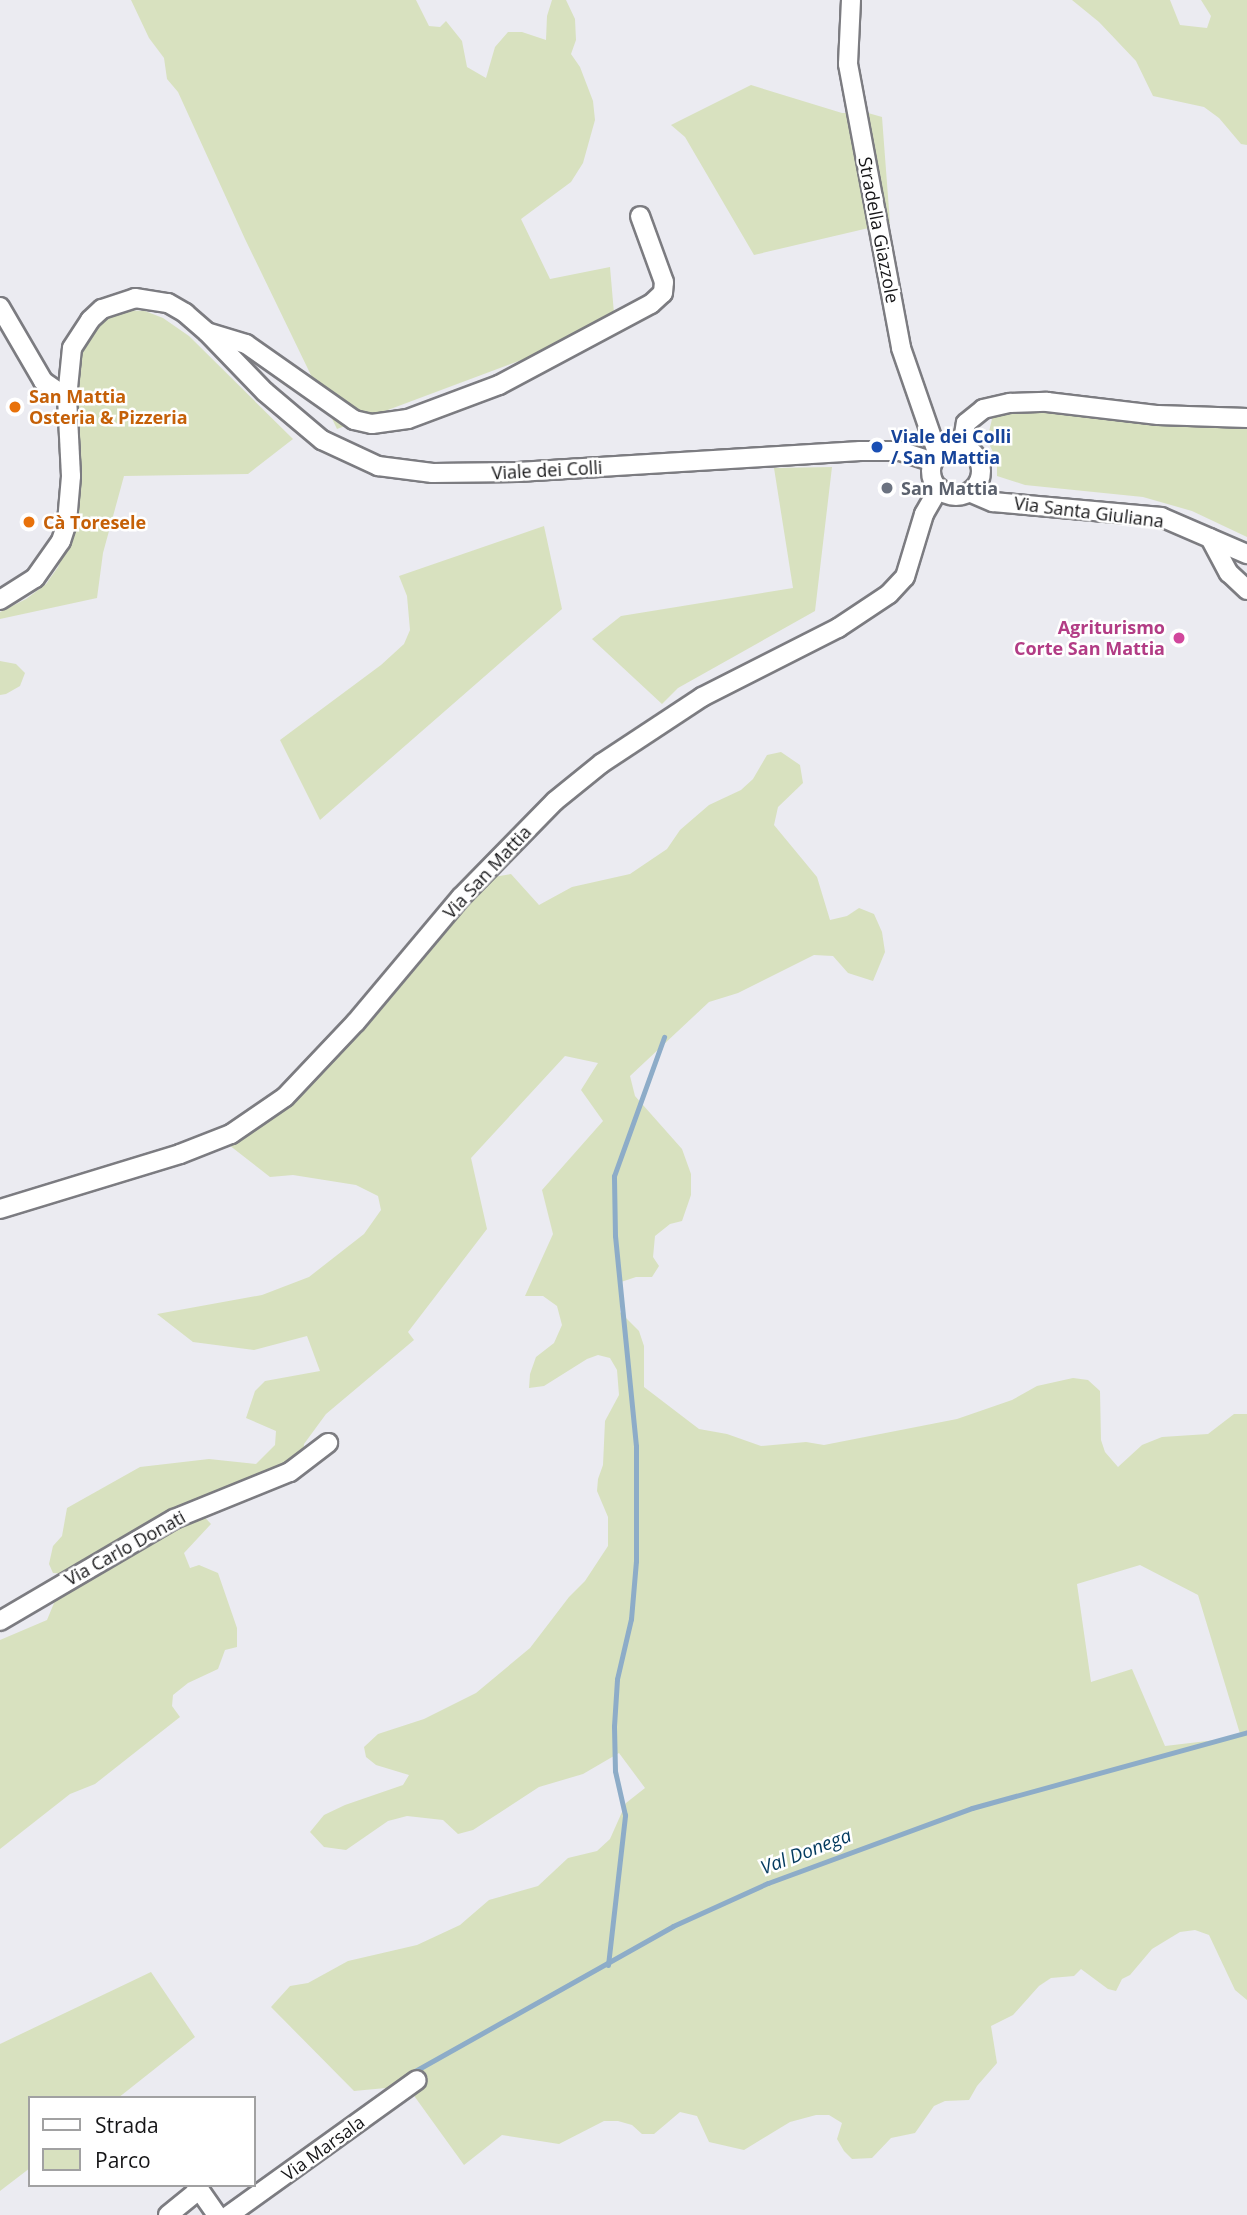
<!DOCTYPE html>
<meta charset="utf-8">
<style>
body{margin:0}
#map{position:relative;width:1247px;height:2215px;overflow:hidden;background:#ebebf1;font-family:"Open Sans",sans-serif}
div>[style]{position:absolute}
.green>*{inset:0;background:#d8e1bf}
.stream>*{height:5px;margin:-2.5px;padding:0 2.5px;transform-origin:2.5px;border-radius:2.5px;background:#8dacc8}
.roads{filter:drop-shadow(2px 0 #7c7c81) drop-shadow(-2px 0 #7c7c81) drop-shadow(0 2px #7c7c81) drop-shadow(0 -2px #7c7c81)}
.minor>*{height:18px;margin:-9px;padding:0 9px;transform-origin:9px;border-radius:9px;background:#fff}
.minor>.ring{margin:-9px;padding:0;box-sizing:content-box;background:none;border:18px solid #fff;border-radius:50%}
.dots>*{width:19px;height:19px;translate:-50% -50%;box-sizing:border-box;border:4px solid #fff;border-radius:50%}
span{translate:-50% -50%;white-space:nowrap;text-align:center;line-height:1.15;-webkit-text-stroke:5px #fff;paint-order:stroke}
.street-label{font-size:18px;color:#151517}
.food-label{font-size:18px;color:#c56008;font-weight:700}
.left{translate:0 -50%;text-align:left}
.transit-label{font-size:18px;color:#164399;font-weight:700}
.worship-label{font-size:18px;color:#5b616d;font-weight:700}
.hotel-label{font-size:18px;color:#b23c85;font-weight:700}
.right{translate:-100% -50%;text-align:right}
.water-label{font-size:19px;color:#033a5f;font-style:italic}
.legend{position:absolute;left:28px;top:2096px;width:228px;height:91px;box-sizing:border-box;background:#fff;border:2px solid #a1a1a2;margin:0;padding:9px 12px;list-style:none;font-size:21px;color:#151517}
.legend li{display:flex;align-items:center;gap:14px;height:35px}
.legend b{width:35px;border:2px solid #a1a1a2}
</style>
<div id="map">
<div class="green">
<div style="clip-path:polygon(131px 0,416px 0,429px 26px,440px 27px,446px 21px,462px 41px,467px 67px,486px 78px,495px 47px,508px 32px,522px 32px,546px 40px,547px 16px,552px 0,566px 0,575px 19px,576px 40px,571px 54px,580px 67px,593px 101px,595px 120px,583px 163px,571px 182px,521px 219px,550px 279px,610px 267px,615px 325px,337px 429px,245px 239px,178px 92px,167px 79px,164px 58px,149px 38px)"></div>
<div style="clip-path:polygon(1072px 0,1170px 0,1180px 25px,1207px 28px,1211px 16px,1201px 0,1247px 0,1247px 145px,1241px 144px,1219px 118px,1204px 107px,1153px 96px,1136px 61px,1099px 22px)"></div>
<div style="clip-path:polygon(751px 85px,842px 113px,868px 113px,882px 117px,890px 223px,754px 255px,685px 137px,671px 125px)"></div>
<div style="clip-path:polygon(125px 310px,145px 311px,163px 318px,189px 336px,293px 439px,248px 474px,124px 476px,103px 553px,97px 598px,0 619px,0 612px,26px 599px,46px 584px,58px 567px,73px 527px,80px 483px,73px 393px,76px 370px,87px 335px,102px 318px)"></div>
<div style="clip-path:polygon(997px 398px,1247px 408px,1247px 537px,1192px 511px,1143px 497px,1025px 485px,997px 476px,997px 460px,987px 440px)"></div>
<div style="clip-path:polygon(832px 467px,815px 611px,678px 688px,662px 704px,592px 639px,621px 616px,793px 588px,774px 468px)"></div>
<div style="clip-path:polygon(544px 526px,562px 609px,320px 820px,280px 740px,381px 665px,404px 644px,410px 630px,407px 596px,399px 576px)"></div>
<div style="clip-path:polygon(0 661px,16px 664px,25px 673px,20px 686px,6px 694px,0 695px)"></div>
<div style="clip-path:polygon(evenodd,781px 752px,800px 765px,803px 783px,778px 807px,774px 825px,817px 877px,830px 920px,847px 916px,859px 908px,874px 914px,882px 932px,885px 952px,873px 981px,848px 973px,833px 956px,814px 955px,738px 993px,709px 1002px,630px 1076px,635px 1096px,682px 1149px,691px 1174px,691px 1195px,682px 1221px,670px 1224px,655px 1236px,653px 1257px,659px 1266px,652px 1277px,636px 1277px,621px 1282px,620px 1312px,639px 1331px,644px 1346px,644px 1387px,699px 1429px,727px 1434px,761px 1446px,806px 1442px,824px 1445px,957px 1419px,1012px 1400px,1037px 1386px,1073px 1378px,1088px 1380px,1100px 1391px,1101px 1440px,1105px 1452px,1118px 1467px,1142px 1445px,1162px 1437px,1208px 1434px,1234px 1414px,1247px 1414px,1247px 2000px,1235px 1990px,1209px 1935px,1195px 1930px,1180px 1932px,1152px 1949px,1130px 1975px,1122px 1979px,1116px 1991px,1108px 1989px,1081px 1969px,1074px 1976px,1051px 1978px,1039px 1986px,1013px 2015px,991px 2026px,997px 2063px,977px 2086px,969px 2100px,945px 2101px,934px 2106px,915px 2133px,891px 2138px,872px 2158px,852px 2159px,844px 2151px,837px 2139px,842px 2123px,829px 2115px,816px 2115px,790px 2122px,744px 2150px,709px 2142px,697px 2116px,680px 2112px,654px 2134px,642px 2134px,632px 2125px,618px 2121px,604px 2121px,559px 2144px,502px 2135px,464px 2165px,407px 2086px,354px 2091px,271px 2007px,290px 1986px,308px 1983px,348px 1961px,417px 1945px,460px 1925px,489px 1900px,538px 1886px,568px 1858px,597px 1851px,610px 1839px,626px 1803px,645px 1788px,619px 1753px,583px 1774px,539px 1787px,473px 1830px,458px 1834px,443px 1820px,407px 1816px,388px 1821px,346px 1850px,324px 1847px,310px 1832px,324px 1815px,345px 1805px,403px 1785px,409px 1775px,376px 1765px,366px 1757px,364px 1747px,378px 1734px,424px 1719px,476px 1693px,530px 1648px,569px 1597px,585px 1581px,608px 1546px,608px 1517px,597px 1491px,598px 1479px,603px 1465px,605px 1421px,619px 1395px,617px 1370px,610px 1358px,598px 1355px,587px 1359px,544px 1386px,529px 1388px,530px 1374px,536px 1357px,554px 1343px,562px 1325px,557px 1306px,543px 1296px,525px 1296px,553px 1234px,542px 1190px,603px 1121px,581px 1090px,598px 1063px,565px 1056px,471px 1158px,487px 1229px,408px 1332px,414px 1340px,326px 1414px,304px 1444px,302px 1475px,198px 1510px,211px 1524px,184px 1553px,190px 1568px,199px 1565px,218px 1573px,237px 1628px,237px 1647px,225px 1650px,218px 1669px,188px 1683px,173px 1695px,172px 1706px,180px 1717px,95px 1784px,70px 1794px,0 1849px,0 1640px,47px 1620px,66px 1574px,53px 1573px,49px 1564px,53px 1546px,62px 1536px,67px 1508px,140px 1467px,209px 1459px,256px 1464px,275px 1445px,276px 1431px,246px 1418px,255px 1391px,265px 1381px,320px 1371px,307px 1336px,254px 1350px,193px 1342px,157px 1314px,262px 1295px,309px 1277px,364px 1234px,381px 1210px,378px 1196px,356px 1185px,293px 1175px,270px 1177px,229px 1145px,309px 1087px,360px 1026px,355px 1008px,470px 881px,511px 874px,539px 905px,572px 887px,630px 874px,667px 849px,680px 830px,709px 805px,741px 790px,753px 779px,767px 755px,781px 752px,1140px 1565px,1198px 1595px,1241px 1737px,1165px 1746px,1132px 1669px,1091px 1682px,1077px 1584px,1140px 1565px)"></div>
<div style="clip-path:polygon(151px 1972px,195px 2037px,118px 2098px,30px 2098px,30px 2168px,0 2191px,0 2044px)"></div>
</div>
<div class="stream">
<div style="left:608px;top:1965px;width:151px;rotate:-83.5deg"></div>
<div style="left:625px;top:1815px;width:45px;rotate:-102.8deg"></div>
<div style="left:615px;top:1771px;width:45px;rotate:-91.3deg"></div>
<div style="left:614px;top:1726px;width:47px;rotate:-86.3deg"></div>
<div style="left:617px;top:1679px;width:62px;rotate:-76.9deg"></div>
<div style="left:631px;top:1619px;width:58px;rotate:-85.1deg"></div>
<div style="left:636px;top:1561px;width:115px;rotate:-90deg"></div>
<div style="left:636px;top:1446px;width:211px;rotate:-95.7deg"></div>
<div style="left:615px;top:1236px;width:60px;rotate:-91deg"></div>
<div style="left:614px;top:1176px;width:148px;rotate:-70.2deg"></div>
<div style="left:406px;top:2076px;width:306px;rotate:-29.3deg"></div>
<div style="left:673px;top:1926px;width:104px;rotate:-24.4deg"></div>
<div style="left:768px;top:1883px;width:217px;rotate:-20.2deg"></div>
<div style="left:972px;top:1808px;width:285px;rotate:-15.4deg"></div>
</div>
<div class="roads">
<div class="minor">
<div style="left:851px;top:0;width:64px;rotate:92.7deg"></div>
<div style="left:848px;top:64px;width:289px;rotate:79.4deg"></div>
<div style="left:901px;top:348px;width:113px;rotate:70.9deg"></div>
<div style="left:0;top:307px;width:86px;rotate:59.8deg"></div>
<div style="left:43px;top:381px;width:29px;rotate:35deg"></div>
<div style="left:210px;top:333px;width:38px;rotate:17deg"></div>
<div style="left:246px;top:344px;width:132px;rotate:35.1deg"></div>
<div style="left:354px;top:420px;width:18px;rotate:13deg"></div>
<div style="left:372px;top:424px;width:36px;rotate:-8deg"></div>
<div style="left:408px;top:419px;width:97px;rotate:-20.5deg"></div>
<div style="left:499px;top:385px;width:172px;rotate:-28.1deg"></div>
<div style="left:651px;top:304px;width:16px;rotate:-43deg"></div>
<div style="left:663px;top:293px;width:11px;rotate:-85deg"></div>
<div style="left:664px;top:282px;width:70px;rotate:-110deg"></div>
<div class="ring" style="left:931px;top:446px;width:32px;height:32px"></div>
<div style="left:962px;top:447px;width:24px;rotate:-81deg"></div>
<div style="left:966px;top:423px;width:22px;rotate:-39deg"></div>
<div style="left:983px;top:409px;width:28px;rotate:-13deg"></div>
<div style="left:1010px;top:403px;width:37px;rotate:-2deg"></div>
<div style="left:1047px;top:402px;width:112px;rotate:6.7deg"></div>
<div style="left:1158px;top:415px;width:89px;rotate:1.9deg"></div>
<div style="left:969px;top:492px;width:26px;rotate:23deg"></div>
<div style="left:993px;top:502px;width:169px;rotate:5.1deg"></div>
<div style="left:1161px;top:517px;width:94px;rotate:23.3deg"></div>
<div style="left:1210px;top:538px;width:40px;rotate:62deg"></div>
<div style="left:1229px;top:573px;width:25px;rotate:43deg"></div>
<div style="left:0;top:600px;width:41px;rotate:-32.2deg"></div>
<div style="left:35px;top:578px;width:45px;rotate:-54.9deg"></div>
<div style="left:61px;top:541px;width:20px;rotate:-72deg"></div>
<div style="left:67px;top:522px;width:46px;rotate:-85deg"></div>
<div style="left:71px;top:476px;width:78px;rotate:-92.9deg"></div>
<div style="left:67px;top:398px;width:50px;rotate:-84.3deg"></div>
<div style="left:72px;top:348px;width:33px;rotate:-57deg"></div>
<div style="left:90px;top:320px;width:16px;rotate:-43deg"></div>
<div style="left:102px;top:309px;width:35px;rotate:-18deg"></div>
<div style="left:135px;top:298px;width:33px;rotate:9deg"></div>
<div style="left:168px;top:303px;width:20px;rotate:30deg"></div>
<div style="left:185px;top:313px;width:29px;rotate:41deg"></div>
<div style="left:207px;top:332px;width:83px;rotate:46deg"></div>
<div style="left:265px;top:392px;width:75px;rotate:40.1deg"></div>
<div style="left:322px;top:440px;width:62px;rotate:24.9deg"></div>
<div style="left:378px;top:466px;width:55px;rotate:7.3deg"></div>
<div style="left:433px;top:473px;width:85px;rotate:-0.7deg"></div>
<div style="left:518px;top:472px;width:343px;rotate:-3.5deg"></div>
<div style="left:860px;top:451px;width:40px"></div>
<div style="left:900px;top:451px;width:35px;rotate:18deg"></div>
<div style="left:0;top:1209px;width:188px;rotate:-17deg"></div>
<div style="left:180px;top:1154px;width:55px;rotate:-21.4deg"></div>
<div style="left:231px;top:1134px;width:65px;rotate:-34.4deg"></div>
<div style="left:285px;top:1097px;width:103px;rotate:-46.6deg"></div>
<div style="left:356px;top:1022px;width:163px;rotate:-50deg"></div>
<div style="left:461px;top:897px;width:134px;rotate:-45.6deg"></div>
<div style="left:555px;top:801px;width:60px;rotate:-39deg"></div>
<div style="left:602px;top:763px;width:120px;rotate:-33.4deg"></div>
<div style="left:702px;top:697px;width:153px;rotate:-26.9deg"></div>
<div style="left:838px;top:628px;width:61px;rotate:-33.7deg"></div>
<div style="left:889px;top:594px;width:23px;rotate:-47deg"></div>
<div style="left:905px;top:577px;width:66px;rotate:-73.2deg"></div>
<div style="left:924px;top:514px;width:30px;rotate:-60deg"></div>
<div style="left:0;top:1621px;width:202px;rotate:-30.4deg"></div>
<div style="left:174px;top:1519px;width:125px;rotate:-22.1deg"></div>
<div style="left:290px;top:1472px;width:48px;rotate:-37.3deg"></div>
<div style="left:196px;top:2185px;width:37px;rotate:55deg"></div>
<div style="left:168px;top:2215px;width:40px;rotate:-39deg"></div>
<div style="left:229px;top:2215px;width:231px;rotate:-35.7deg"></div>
</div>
</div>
<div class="dots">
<div style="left:15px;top:407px;background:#e8710a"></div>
<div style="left:877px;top:447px;background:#1a4fb4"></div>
<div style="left:887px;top:488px;background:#6b7280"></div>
<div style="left:29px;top:522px;background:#e8710a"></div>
<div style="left:1179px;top:638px;background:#d1479c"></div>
</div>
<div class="street-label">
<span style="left:879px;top:230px;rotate:79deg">Stradella Giazzole</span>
<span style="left:547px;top:470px;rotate:-3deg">Viale dei Colli</span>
<span style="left:1089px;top:512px;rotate:7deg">Via Santa Giuliana</span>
<span style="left:487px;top:872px;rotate:-47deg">Via San Mattia</span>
<span style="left:125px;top:1548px;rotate:-29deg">Via Carlo Donati</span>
<span style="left:323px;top:2148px;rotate:-36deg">Via Marsala</span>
</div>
<div class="food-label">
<span class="left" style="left:29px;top:407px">San Mattia<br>Osteria &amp; Pizzeria</span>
<span class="left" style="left:43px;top:522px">Cà Toresele</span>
</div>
<div class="transit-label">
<span class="left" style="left:891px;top:447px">Viale dei Colli<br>/ San Mattia</span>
</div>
<div class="worship-label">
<span class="left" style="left:901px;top:488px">San Mattia</span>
</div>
<div class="hotel-label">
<span class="right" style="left:1165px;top:638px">Agriturismo<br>Corte San Mattia</span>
</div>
<div class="water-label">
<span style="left:806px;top:1852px;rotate:-21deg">Val Donega</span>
</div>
<ul class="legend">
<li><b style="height:9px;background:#fff"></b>Strada</li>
<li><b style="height:19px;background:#d8e1bf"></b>Parco</li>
</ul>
</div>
